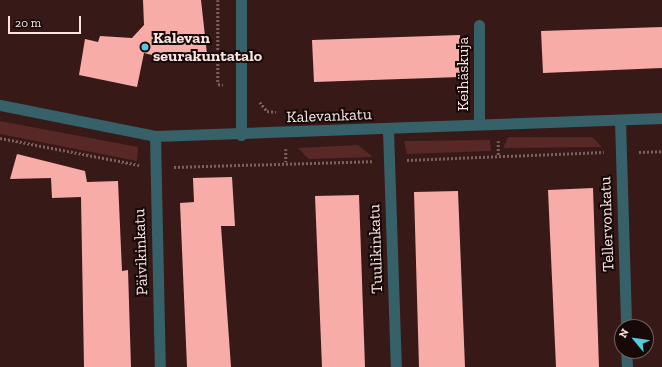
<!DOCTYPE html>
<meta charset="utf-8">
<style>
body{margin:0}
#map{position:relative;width:662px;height:367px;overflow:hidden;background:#371918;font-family:"Zilla Slab",serif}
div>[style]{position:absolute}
.green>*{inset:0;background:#582826}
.building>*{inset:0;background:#f7aca7}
.path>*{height:2.5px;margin-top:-1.25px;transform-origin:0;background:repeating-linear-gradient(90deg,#7b605f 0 2px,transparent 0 4px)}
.minor>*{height:11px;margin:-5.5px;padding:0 5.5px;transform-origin:5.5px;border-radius:5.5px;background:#366169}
.tertiary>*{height:11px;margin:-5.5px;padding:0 5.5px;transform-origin:5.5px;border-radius:5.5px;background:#366169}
.dots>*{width:11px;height:11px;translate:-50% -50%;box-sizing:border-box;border:2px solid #160908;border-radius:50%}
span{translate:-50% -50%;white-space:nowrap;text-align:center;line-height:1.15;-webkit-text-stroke:4px #160908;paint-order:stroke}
.poi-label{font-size:16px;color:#fae5e3;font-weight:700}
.left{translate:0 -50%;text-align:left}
.street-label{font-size:16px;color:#fae5e3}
.north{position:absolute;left:614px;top:319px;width:40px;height:40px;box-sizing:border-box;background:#160908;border:1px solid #716160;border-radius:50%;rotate:299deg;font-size:11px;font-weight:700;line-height:16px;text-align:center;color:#fae5e3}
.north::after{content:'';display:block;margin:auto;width:14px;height:18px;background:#54cade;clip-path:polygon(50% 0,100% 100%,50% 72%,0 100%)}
.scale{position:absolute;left:8px;top:16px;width:73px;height:18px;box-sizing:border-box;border:2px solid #fae5e3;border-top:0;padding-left:5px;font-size:12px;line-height:14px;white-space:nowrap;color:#fae5e3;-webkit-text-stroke:3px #160908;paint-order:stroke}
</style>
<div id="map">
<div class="green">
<div style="clip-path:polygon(0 121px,138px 147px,137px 161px,0 134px)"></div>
<div style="clip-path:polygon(508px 137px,592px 137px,602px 147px,503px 148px)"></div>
<div style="clip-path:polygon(490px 140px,491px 151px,407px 154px,404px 141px)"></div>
<div style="clip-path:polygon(358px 145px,373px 157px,309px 159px,298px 148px)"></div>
</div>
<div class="building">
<div style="clip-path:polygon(143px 0,201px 0,207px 54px,168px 52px,168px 59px,144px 53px,137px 87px,79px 75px,85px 39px,98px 42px,100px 36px,132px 38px,144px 25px)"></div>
<div style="clip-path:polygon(662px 27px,662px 68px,543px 73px,541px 31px)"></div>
<div style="clip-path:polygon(460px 35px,460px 77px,314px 82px,312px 40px)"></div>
<div style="clip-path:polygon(17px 154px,85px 171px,87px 182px,118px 181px,122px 271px,128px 270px,131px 367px,84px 367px,81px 197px,52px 198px,51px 178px,10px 179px)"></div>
<div style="clip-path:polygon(232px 177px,235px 226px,221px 226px,231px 367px,187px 367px,180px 203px,194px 202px,193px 178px)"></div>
<div style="clip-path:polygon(593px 188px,599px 367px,556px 367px,548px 190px)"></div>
<div style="clip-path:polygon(458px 191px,465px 367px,419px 367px,414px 192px)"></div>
<div style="clip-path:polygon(359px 195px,365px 367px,322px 367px,315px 196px)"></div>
</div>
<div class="path">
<div style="left:218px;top:0;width:84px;rotate:90deg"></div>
<div style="left:218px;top:84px;width:5px;rotate:11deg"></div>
<div style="left:260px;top:102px;width:11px;rotate:52deg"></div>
<div style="left:267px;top:111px;width:9px;rotate:6deg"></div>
<div style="left:0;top:138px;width:142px;rotate:11deg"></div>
<div style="left:286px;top:149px;width:13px;rotate:90deg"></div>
<div style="left:639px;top:152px;width:23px;rotate:-2deg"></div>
<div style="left:498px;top:155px;width:14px;rotate:-90deg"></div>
<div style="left:407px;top:160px;width:197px;rotate:-2.3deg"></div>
<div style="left:174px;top:167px;width:198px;rotate:-1.7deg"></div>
</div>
<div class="minor">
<div style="left:620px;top:120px;width:207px;rotate:88.3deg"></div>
<div style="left:479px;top:123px;width:98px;rotate:-90deg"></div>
<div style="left:388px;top:130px;width:237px;rotate:88.1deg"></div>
<div style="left:241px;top:135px;width:135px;rotate:-90deg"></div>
<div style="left:155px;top:136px;width:231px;rotate:88.8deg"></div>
<div style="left:626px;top:351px;width:16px;rotate:86deg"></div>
</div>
<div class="tertiary">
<div style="left:0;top:105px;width:158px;rotate:11.3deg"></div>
<div style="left:155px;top:136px;width:507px;rotate:-2.03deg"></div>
</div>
<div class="dots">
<div style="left:145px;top:47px;background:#54cade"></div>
</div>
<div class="poi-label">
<span class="left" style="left:153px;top:47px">Kalevan<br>seurakuntatalo</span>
</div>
<div class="street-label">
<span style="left:463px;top:74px;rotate:-90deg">Keihäskuja</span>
<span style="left:329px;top:116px;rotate:-2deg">Kalevankatu</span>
<span style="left:607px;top:224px;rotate:-92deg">Tellervonkatu</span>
<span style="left:376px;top:249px;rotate:-92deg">Tuulikinkatu</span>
<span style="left:141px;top:252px;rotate:-92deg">Päivikinkatu</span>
</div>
<div class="north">N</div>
<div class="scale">20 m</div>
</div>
